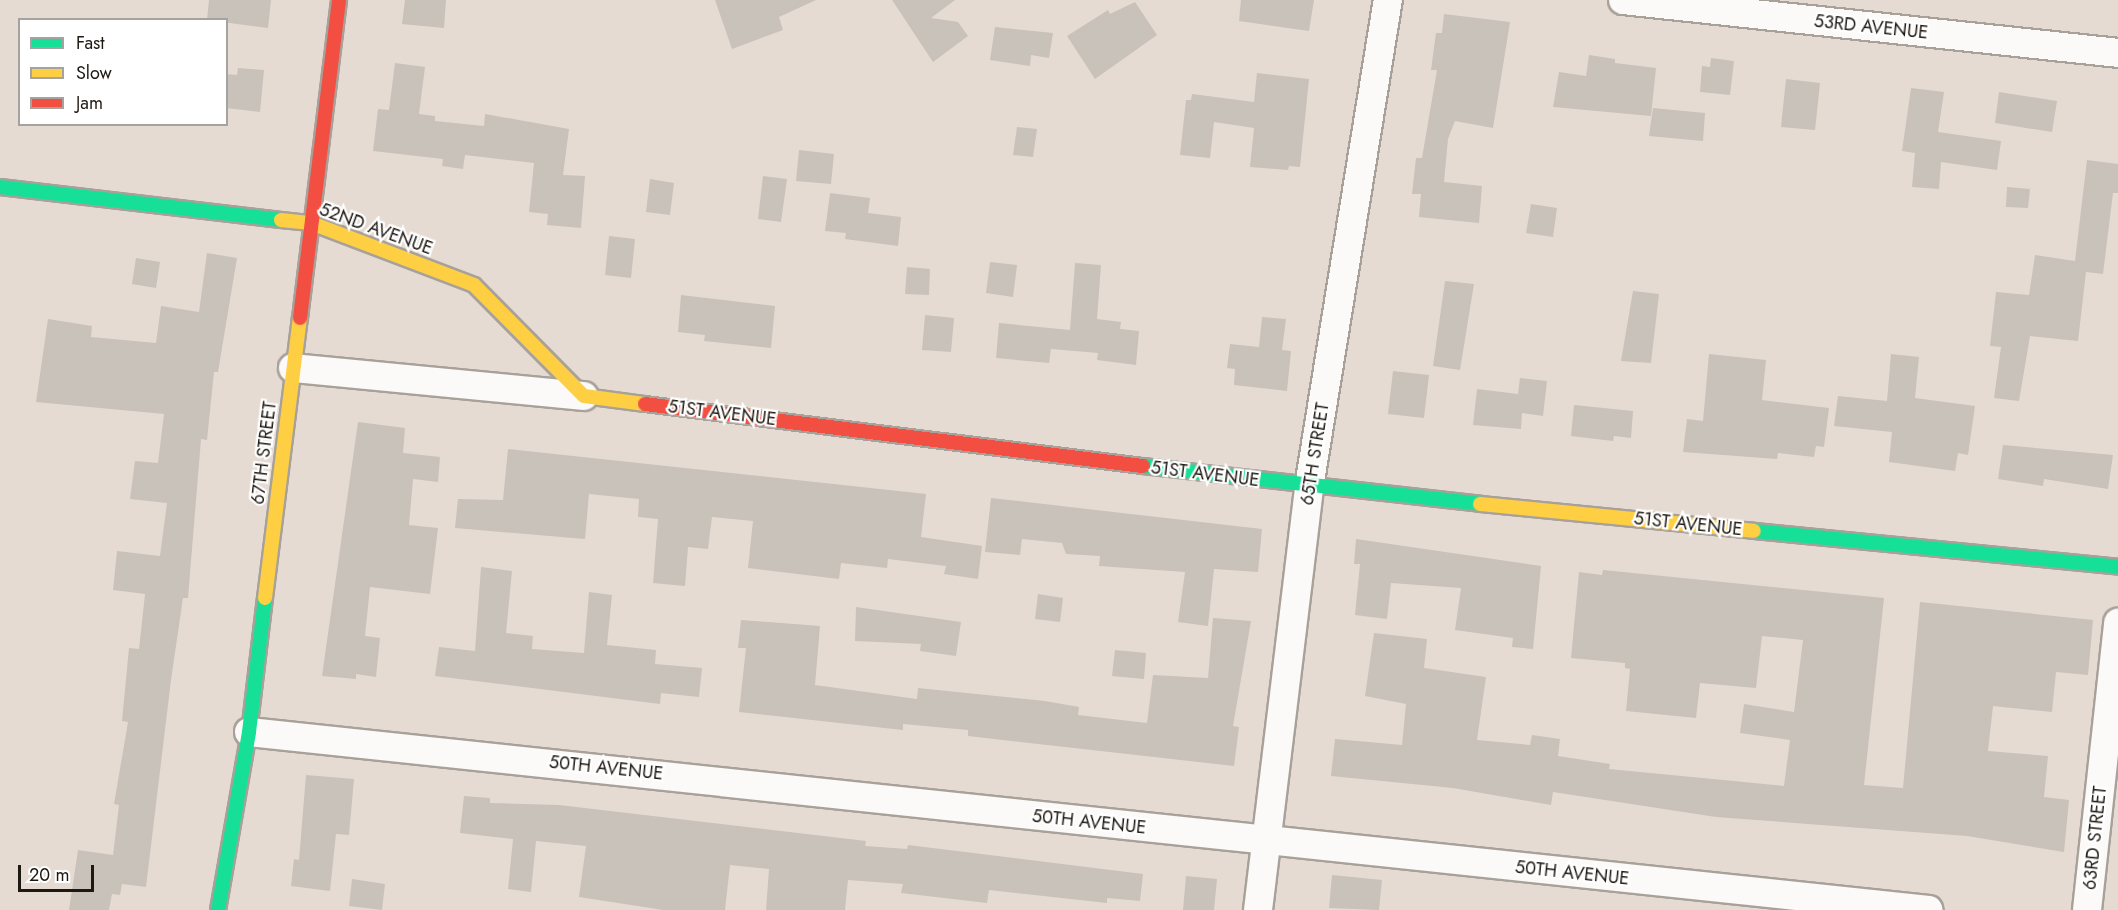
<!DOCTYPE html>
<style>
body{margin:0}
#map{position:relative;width:2118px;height:910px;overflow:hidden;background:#e5dbd2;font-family:Jost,sans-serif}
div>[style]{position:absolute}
.building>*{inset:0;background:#c9c2ba}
.roads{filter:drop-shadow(2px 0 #a8a19a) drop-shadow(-2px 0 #a8a19a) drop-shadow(0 2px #a8a19a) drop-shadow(0 -2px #a8a19a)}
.street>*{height:28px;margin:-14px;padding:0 14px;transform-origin:14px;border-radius:14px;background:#fbfaf8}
.fast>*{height:14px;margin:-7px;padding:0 7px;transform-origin:7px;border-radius:7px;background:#16e098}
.slow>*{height:14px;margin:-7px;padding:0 7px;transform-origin:7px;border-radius:7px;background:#ffcf43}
.jam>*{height:14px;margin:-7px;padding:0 7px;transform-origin:7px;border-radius:7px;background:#f24e42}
span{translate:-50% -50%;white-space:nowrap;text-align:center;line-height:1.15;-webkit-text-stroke:4.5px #fff;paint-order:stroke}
.street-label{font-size:18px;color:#1e1812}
.legend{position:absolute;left:18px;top:18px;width:210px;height:108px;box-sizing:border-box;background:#fff;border:2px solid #a5a3a0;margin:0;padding:8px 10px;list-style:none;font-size:18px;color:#1e1812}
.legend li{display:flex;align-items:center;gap:12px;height:30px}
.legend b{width:30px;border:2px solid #a5a3a0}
.scale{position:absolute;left:18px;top:865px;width:76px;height:27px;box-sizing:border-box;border:3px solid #1e1812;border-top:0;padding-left:8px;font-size:18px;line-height:21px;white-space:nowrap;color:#1e1812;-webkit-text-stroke:4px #fff;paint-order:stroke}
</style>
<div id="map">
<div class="building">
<div style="clip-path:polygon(209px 0,271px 0,268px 28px,207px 20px)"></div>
<div style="clip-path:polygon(405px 0,446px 0,444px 28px,402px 24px)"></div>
<div style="clip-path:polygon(715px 0,816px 0,779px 17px,783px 30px,732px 49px)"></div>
<div style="clip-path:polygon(892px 0,955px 0,931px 18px,958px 22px,968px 36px,933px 62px)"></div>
<div style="clip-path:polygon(1241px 0,1314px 0,1309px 31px,1239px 21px)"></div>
<div style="clip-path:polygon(1135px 2px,1157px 35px,1095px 79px,1067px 36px,1108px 10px,1110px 14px)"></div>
<div style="clip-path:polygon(1444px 14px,1510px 22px,1493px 128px,1455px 121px,1448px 139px,1444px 182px,1482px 186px,1479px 223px,1419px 217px,1421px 194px,1412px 194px,1416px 158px,1422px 158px,1437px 70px,1431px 70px,1436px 33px,1442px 33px)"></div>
<div style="clip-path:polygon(995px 27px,1053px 33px,1049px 58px,1031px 55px,1030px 66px,990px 60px)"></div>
<div style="clip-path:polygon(1589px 55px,1615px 59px,1615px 63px,1656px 68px,1651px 116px,1553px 107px,1559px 72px,1586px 76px)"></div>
<div style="clip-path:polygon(1711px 58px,1734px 61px,1730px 95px,1700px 92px,1702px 66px,1710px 67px)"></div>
<div style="clip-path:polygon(395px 63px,425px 67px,419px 114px,435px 116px,435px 121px,484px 126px,485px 114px,569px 129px,563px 175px,585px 176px,581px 228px,547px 225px,548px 214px,529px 212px,534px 163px,465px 155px,463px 169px,442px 166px,443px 159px,373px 151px,378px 109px,389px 110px)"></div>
<div style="clip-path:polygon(238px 68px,264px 70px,260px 112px,226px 108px,226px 74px,237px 75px)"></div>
<div style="clip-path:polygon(1257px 73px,1309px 79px,1300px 167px,1289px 166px,1288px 170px,1250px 167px,1254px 128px,1214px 122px,1210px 158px,1180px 155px,1186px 100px,1191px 100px,1192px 94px,1254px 102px)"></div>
<div style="clip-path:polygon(1786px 79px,1820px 83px,1815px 130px,1781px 127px)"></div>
<div style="clip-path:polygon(1911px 88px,1944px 92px,1938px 132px,2001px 141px,1997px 170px,1941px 162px,1939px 189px,1912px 187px,1915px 153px,1902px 151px)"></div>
<div style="clip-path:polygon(1999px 92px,2057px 101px,2052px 132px,1995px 123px)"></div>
<div style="clip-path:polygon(1653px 108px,1705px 113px,1703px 141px,1649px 136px)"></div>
<div style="clip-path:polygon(1017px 127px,1037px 129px,1033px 157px,1013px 155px)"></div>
<div style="clip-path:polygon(799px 150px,834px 154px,831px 184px,796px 181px)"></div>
<div style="clip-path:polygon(2087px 160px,2118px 164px,2118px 193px,2113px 193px,2103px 274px,2086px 272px,2078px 341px,2030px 336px,2019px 401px,1994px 398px,2001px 347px,1990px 346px,1996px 292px,2029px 295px,2035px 255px,2075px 261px)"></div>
<div style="clip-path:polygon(763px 176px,787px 179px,781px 222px,758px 219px)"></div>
<div style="clip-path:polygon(650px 179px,674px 183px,670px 215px,646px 212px)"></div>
<div style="clip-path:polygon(2007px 187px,2030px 189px,2028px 208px,2006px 207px)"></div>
<div style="clip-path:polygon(830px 193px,870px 198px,868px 213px,901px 217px,898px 246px,845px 239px,846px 233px,825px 231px)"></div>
<div style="clip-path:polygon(1531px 204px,1557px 208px,1553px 237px,1526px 233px)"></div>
<div style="clip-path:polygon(609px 236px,635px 239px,631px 278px,605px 275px)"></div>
<div style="clip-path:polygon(207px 253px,237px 258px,218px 372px,214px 372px,207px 440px,201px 439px,188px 598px,183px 598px,171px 680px,146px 887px,122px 884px,120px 895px,112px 894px,109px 910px,69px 910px,78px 850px,113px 855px,119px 805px,114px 804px,128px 722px,122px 721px,129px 648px,139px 649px,145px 594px,113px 590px,117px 551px,160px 556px,167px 503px,130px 499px,135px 461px,158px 463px,164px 414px,36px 402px,48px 319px,92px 326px,91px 337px,156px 343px,161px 306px,199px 312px)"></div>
<div style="clip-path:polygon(136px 258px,160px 262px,156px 288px,132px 284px)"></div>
<div style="clip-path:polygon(990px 262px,1017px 265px,1013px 297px,986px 293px)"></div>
<div style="clip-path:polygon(1075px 263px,1101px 265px,1097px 319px,1121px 322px,1120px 329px,1139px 331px,1136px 365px,1097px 360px,1098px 353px,1051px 349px,1049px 363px,996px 358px,999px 323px,1070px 330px)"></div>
<div style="clip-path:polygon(907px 267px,930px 269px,929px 295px,905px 294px)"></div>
<div style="clip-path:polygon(1445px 281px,1474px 284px,1460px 370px,1433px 366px)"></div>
<div style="clip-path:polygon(1633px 291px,1659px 294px,1651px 363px,1621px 361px)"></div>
<div style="clip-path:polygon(681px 295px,775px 306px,771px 348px,704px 341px,705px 335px,678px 332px)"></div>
<div style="clip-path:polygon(925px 315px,954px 318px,951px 352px,922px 350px)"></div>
<div style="clip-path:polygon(1262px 317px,1286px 319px,1282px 350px,1291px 351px,1287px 391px,1234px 385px,1235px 369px,1227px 368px,1230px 344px,1259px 347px)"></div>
<div style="clip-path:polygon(1709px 354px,1766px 360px,1762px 400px,1829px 408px,1824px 447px,1816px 446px,1814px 457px,1778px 453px,1777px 459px,1683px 452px,1687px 419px,1703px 421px)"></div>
<div style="clip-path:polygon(1891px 354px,1919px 357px,1915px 398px,1975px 406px,1968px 455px,1958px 453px,1955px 471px,1889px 462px,1892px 432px,1834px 426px,1838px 396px,1887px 401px)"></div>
<div style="clip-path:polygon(1393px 371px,1429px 375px,1424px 418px,1388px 414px)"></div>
<div style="clip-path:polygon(1520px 378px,1547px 381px,1543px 416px,1522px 413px,1521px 429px,1473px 425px,1477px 389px,1518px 394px)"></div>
<div style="clip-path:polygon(1574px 405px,1633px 411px,1631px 438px,1614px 436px,1613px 441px,1571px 436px)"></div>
<div style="clip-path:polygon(358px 422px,405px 428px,403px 453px,440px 457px,438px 482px,413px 479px,409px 525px,438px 528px,430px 594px,370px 587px,365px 636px,380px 638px,376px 677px,356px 674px,356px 679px,322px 676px)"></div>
<div style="clip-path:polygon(2003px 445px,2113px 455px,2108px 489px,2044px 479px,2043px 486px,1998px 479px)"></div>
<div style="clip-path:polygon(508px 449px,926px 494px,921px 537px,982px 546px,978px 579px,944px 574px,946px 566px,888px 559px,887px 568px,841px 563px,839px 579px,748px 568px,753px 521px,712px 517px,708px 549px,688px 547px,685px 586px,653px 583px,658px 519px,638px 517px,639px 499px,589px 494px,585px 539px,455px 528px,458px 499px,503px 500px)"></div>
<div style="clip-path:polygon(991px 498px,1262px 529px,1258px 572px,1214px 569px,1208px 626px,1178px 622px,1185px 572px,1099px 566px,1100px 556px,1066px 554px,1062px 543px,1022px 539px,1020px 555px,985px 552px)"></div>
<div style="clip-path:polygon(1356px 539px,1541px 566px,1533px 649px,1512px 647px,1513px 638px,1455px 630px,1461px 588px,1391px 583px,1387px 619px,1355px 615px,1360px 564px,1354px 564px)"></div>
<div style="clip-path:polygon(481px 567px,512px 571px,506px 633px,533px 636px,532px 649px,584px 653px,589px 592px,612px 595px,607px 645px,656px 650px,655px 664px,702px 668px,699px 697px,661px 693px,660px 704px,435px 676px,439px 647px,475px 651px)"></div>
<div style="clip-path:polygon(1603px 570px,1884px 598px,1864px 785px,1903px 788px,1920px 602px,2093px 620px,2088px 675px,2056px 672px,2052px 712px,1993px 706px,1988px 751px,2048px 756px,2044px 797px,2069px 800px,2064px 852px,1967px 836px,1716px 817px,1553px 792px,1551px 805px,1453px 788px,1331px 776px,1335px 739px,1402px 745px,1406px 704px,1365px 696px,1374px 633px,1427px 639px,1424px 668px,1486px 677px,1477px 740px,1530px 745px,1532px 735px,1560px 739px,1558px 756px,1610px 764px,1609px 769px,1784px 786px,1790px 740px,1740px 733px,1744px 704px,1794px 712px,1803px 640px,1762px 636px,1756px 688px,1700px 683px,1696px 718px,1626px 711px,1630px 669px,1625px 668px,1625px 663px,1571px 658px,1579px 572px,1602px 575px)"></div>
<div style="clip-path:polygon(1038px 594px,1063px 598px,1060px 622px,1035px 619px)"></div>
<div style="clip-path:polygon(856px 607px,961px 622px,956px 656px,920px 651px,921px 644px,855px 641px)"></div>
<div style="clip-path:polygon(1213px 618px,1251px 621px,1233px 726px,1239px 727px,1234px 766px,968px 736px,968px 730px,903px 724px,903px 730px,739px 712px,746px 648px,738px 648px,741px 620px,820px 626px,815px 685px,917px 699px,918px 688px,1045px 701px,1079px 707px,1078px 715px,1147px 723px,1153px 675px,1208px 678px)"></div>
<div style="clip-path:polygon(1115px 650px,1146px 653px,1144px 679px,1112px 676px)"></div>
<div style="clip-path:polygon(306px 775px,354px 779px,349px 835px,336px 834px,330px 891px,291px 886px,294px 859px,299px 860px)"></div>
<div style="clip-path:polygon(464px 796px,490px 798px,490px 803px,559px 805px,866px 841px,865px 846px,907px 849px,908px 845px,1143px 874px,1140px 901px,1107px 898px,1107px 903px,989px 890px,987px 903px,901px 893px,903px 884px,848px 880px,845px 910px,766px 910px,769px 869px,730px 865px,725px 910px,663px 910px,579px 897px,586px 846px,536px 841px,531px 892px,508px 889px,513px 839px,460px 833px)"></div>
<div style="clip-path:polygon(1332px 875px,1382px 880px,1379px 910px,1329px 908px)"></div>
<div style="clip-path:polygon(1186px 876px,1217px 879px,1214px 910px,1183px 910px)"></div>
<div style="clip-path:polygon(352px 879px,385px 884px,382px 910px,349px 906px)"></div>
</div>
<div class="roads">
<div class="street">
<div style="left:1623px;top:0;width:498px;rotate:6.1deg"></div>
<div style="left:293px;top:368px;width:292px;rotate:5.5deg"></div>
<div style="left:249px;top:732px;width:1689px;rotate:6.05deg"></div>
<div style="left:1258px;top:910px;width:426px;rotate:-83.1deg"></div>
<div style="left:1309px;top:487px;width:493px;rotate:-80.8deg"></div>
<div style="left:2087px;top:910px;width:289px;rotate:-83.8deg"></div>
</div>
<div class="fast">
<div style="left:0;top:187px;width:283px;rotate:6.7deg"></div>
<div style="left:1143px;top:466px;width:339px;rotate:6.4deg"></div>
<div style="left:1754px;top:531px;width:366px;rotate:5.6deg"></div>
<div style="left:218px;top:910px;width:181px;rotate:-80.1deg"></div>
<div style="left:249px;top:732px;width:135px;rotate:-83.2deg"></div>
</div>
<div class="slow">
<div style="left:281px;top:220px;width:30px;rotate:6deg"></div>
<div style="left:311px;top:223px;width:174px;rotate:20.8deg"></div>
<div style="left:474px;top:285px;width:156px;rotate:45.3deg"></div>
<div style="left:584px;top:396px;width:62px;rotate:7.5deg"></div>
<div style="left:1480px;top:504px;width:275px;rotate:5.6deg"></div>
<div style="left:265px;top:598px;width:282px;rotate:-82.9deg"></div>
</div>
<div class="jam">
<div style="left:300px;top:318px;width:320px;rotate:-83deg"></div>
<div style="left:645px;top:404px;width:502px;rotate:7.1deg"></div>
</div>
</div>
<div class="street-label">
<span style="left:1871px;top:27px;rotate:6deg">53RD AVENUE</span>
<span style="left:376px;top:229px;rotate:20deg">52ND AVENUE</span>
<span style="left:722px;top:413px;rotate:7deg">51ST AVENUE</span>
<span style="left:264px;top:453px;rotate:-83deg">67TH STREET</span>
<span style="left:1315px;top:454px;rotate:-81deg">65TH STREET</span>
<span style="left:1205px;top:474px;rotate:7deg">51ST AVENUE</span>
<span style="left:1688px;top:524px;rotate:6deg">51ST AVENUE</span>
<span style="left:606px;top:768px;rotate:6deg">50TH AVENUE</span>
<span style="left:1089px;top:822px;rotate:6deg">50TH AVENUE</span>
<span style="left:2095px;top:838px;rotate:-84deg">63RD STREET</span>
<span style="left:1572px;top:873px;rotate:6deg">50TH AVENUE</span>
</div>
<ul class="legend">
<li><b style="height:8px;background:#16e098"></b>Fast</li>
<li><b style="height:8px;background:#ffcf43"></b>Slow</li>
<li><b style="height:8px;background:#f24e42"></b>Jam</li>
</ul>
<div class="scale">20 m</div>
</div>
